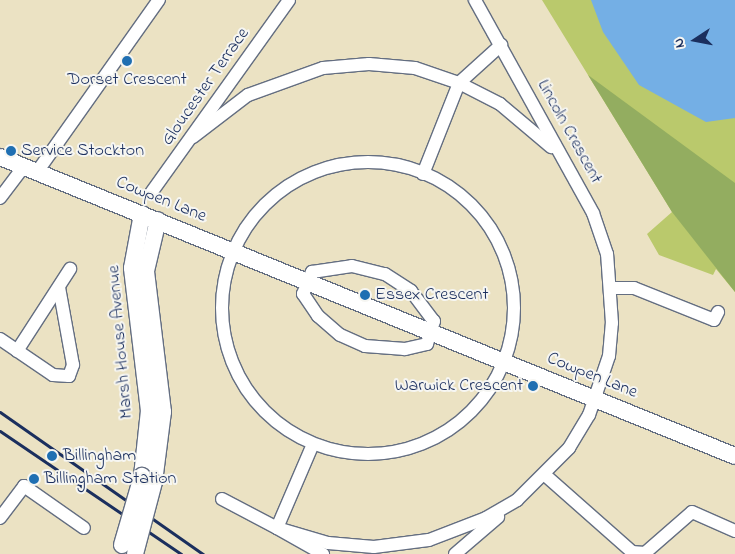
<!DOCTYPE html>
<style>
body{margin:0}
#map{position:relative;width:735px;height:554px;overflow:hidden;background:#ebe2c3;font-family:"Indie Flower",sans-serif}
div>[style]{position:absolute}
.green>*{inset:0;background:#bac96c}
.forest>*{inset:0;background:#93ad60}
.water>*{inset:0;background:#74afe5}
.roads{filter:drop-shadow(1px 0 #646e81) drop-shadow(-1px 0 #646e81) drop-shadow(0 1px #646e81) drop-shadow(0 -1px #646e81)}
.minor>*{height:12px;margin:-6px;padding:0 6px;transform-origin:6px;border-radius:6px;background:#fff}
.minor>.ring{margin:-6px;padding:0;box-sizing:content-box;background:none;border:12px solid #fff;border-radius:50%}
.tertiary>*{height:16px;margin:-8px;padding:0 8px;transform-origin:8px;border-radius:8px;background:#fff}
.rail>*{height:3px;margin:-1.5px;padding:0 1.5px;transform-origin:1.5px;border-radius:1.5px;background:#1b2f5e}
.bridges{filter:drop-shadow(1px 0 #646e81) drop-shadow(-1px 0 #646e81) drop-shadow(0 1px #646e81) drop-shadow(0 -1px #646e81)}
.tertiary-bridge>*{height:16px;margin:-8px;padding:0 8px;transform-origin:8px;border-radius:8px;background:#fff}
.dots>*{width:14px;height:14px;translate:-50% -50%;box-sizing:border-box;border:2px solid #f6f6f2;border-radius:50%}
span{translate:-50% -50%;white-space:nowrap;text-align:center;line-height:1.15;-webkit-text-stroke:4px #f6f6f2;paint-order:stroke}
.poi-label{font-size:18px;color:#1b2f5e}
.left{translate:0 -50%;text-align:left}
.right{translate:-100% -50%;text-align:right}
.street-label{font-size:18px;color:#1b2f5e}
.north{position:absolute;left:670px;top:15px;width:50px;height:50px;-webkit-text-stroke:4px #f6f6f2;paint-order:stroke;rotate:259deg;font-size:14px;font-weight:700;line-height:20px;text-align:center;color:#1b2f5e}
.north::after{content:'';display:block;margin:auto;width:18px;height:22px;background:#1b2f5e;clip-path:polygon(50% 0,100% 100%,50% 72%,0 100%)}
</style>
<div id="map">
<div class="green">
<div style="clip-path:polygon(542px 0,735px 0,735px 292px,716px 269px,713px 275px,659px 255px,647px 234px,672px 212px)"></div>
</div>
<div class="forest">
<div style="clip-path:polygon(588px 75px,735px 183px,735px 292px,672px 212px)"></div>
</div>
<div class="water">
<div style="clip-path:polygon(591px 0,735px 0,735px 118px,706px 122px,639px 85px,603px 32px)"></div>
</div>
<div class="roads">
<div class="minor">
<div style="left:193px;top:137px;width:69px;rotate:-37.4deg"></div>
<div style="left:248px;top:95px;width:80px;rotate:-19.8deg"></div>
<div style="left:323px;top:68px;width:46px;rotate:-5deg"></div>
<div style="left:369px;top:64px;width:46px;rotate:5deg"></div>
<div style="left:415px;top:68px;width:46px;rotate:18.8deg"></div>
<div style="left:459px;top:83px;width:46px;rotate:27.1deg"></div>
<div style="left:500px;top:104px;width:67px;rotate:40.1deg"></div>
<div class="ring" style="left:222px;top:162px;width:280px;height:280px"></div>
<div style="left:37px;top:172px;width:211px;rotate:-54.7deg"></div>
<div style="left:423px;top:174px;width:98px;rotate:-68.4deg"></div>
<div style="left:459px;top:83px;width:57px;rotate:-42.1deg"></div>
<div style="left:151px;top:193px;width:237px;rotate:-54.4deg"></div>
<div style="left:0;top:198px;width:40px;rotate:-53deg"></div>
<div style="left:352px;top:266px;width:34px;rotate:14deg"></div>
<div style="left:385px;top:274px;width:31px;rotate:33deg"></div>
<div style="left:411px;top:291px;width:38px;rotate:53deg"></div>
<div style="left:434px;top:321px;width:24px;rotate:107deg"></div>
<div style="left:427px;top:344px;width:23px;rotate:167deg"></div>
<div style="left:405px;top:349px;width:40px;rotate:-175.7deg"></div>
<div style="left:365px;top:346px;width:27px;rotate:-156deg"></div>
<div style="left:340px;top:335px;width:29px;rotate:-139deg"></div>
<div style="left:318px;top:316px;width:27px;rotate:-124deg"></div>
<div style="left:303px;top:294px;width:24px;rotate:-68deg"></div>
<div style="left:312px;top:272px;width:40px;rotate:-8.5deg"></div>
<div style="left:612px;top:288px;width:22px"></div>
<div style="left:634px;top:288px;width:86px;rotate:21.8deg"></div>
<div style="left:714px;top:320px;width:9px;rotate:-63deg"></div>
<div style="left:0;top:339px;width:64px;rotate:34.2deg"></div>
<div style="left:53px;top:375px;width:16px;rotate:4deg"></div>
<div style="left:69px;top:376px;width:12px;rotate:-70deg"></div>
<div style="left:73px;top:365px;width:79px;rotate:-100.2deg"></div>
<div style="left:17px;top:351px;width:98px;rotate:-57.1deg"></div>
<div style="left:313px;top:444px;width:91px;rotate:113.2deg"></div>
<div style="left:277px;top:528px;width:53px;rotate:29.5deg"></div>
<div style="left:545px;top:475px;width:116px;rotate:41.5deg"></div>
<div style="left:632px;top:552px;width:13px;rotate:4deg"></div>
<div style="left:222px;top:499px;width:62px;rotate:27.8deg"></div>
<div style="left:277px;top:528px;width:53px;rotate:16.4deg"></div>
<div style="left:328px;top:543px;width:46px;rotate:5deg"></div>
<div style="left:374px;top:547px;width:55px;rotate:-7.3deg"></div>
<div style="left:429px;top:540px;width:61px;rotate:-21.1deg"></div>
<div style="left:486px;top:518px;width:36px;rotate:-30deg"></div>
<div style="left:517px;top:500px;width:74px;rotate:-45deg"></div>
<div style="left:569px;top:448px;width:39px;rotate:-59deg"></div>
<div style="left:589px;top:415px;width:62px;rotate:-71.3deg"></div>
<div style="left:609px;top:356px;width:33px;rotate:-85deg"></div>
<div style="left:612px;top:323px;width:69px;rotate:-94.1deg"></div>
<div style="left:607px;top:254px;width:43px;rotate:-108.9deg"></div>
<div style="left:593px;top:213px;width:244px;rotate:-119deg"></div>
<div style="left:0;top:518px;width:40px;rotate:-53deg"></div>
<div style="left:24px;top:486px;width:73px;rotate:35deg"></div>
<div style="left:645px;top:553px;width:62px;rotate:-41.1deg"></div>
<div style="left:692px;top:512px;width:47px;rotate:23.8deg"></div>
<div style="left:455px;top:554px;width:57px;rotate:-40.7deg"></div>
</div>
<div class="tertiary">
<div style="left:0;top:157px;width:793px;rotate:22.14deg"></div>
<div style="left:142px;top:476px;width:65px;rotate:-83.9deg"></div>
<div style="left:149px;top:411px;width:144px;rotate:-96.8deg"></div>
<div style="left:132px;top:268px;width:55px;rotate:-79.5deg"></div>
<div style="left:154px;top:482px;width:71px;rotate:-82.7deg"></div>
<div style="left:163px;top:412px;width:142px;rotate:-96.9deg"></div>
<div style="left:146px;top:271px;width:52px;rotate:-76.8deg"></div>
</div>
</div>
<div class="rail">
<div style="left:0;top:412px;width:248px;rotate:35deg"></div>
<div style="left:0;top:431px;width:219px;rotate:34.2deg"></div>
</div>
<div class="bridges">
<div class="tertiary-bridge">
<div style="left:122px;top:545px;width:72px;rotate:-73.8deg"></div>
<div style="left:135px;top:554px;width:74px;rotate:-75.2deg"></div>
</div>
</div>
<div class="dots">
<div style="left:127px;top:61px;background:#1f6fb2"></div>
<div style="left:11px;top:151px;background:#1f6fb2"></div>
<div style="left:365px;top:295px;background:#1f6fb2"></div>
<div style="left:533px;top:386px;background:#1f6fb2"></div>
<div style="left:52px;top:456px;background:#1f6fb2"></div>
<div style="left:34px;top:479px;background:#1f6fb2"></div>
</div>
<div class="poi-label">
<span style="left:127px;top:80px">Dorset Crescent</span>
<span class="left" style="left:21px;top:151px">Service Stockton</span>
<span class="left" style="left:375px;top:295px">Essex Crescent</span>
<span class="right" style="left:523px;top:386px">Warwick Crescent</span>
<span class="left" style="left:63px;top:456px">Billingham</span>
<span class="left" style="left:44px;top:479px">Billingham Station</span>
</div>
<div class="street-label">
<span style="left:206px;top:87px;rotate:-55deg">Gloucester Terrace</span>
<span style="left:569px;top:132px;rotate:61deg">Lincoln Crescent</span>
<span style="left:161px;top:200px;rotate:22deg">Cowpen Lane</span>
<span style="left:121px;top:342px;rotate:-95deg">Marsh House Avenue</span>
<span style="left:592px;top:376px;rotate:22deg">Cowpen Lane</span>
</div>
<div class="north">N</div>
</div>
